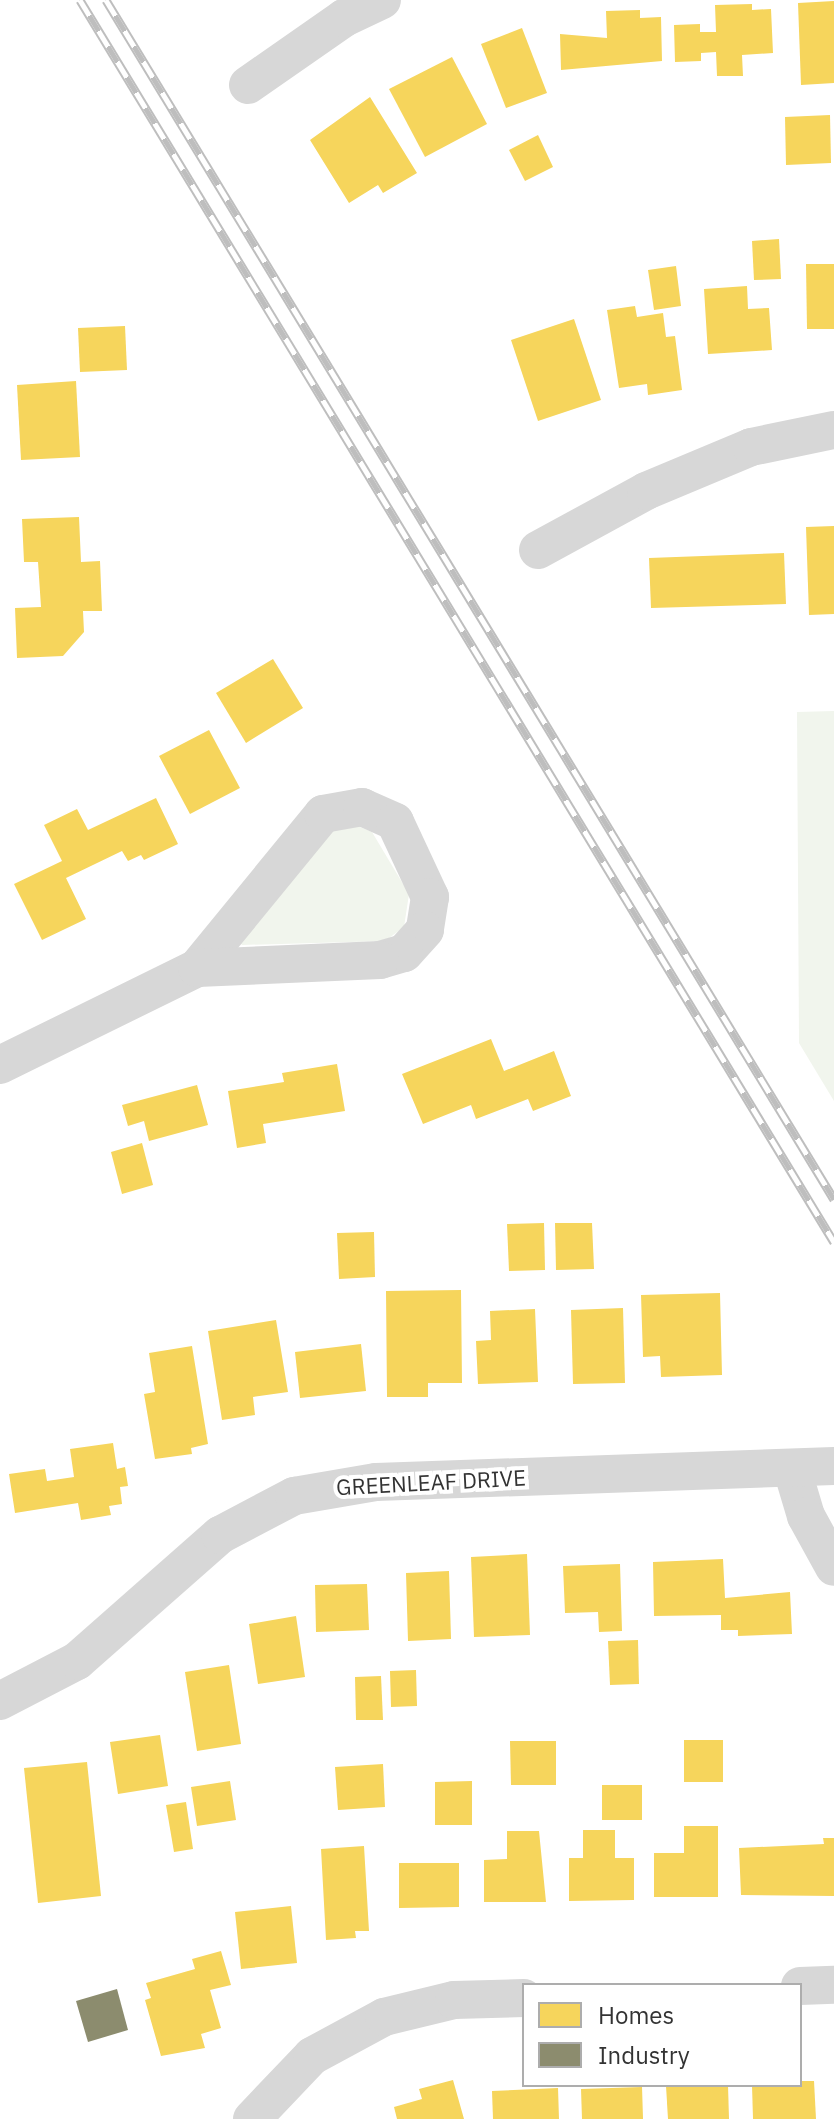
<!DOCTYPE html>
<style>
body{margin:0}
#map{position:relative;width:834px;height:2119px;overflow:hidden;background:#fff;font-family:"IBM Plex Sans",sans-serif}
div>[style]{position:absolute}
.green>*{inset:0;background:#f1f5ed}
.homes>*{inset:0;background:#f6d55c}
.industry>*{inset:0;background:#8c8c6e}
.minor>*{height:38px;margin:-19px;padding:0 19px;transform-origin:19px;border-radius:19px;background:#d7d7d7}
.rail>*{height:9px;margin-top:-4.5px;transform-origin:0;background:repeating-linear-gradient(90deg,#fff 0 18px,#bebebe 0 36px);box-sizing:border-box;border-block:2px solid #bebebe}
span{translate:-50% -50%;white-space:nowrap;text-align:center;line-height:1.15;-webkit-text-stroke:8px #fff;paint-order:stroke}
.street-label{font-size:22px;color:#333}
.legend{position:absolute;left:522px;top:1983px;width:280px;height:104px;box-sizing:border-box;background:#fff;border:2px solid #adadad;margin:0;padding:10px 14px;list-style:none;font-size:24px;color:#333}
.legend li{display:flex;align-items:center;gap:16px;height:40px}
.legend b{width:40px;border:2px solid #adadad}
</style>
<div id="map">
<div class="green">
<div style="clip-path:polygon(834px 711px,834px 1101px,799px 1043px,797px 712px)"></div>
<div style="clip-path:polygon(350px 823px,372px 832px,409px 894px,404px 927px,385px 941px,242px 945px,238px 940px,315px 839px)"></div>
</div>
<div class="homes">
<div style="clip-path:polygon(834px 1px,834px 83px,801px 85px,798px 3px)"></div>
<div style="clip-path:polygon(752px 4px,752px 10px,771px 9px,773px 53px,742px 55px,743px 76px,717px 76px,716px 52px,701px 53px,701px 61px,675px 62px,674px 25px,700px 24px,700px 32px,716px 32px,715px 5px)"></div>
<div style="clip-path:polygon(640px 10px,640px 18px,661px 17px,662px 61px,561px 70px,560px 34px,607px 38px,606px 11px)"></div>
<div style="clip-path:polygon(522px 28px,547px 93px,506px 108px,481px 44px)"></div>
<div style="clip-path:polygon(452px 57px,487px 124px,425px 157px,389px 89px)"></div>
<div style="clip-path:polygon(370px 97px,417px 173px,383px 193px,378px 185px,349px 203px,310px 140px)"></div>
<div style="clip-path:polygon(830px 115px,831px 163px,786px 165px,785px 117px)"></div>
<div style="clip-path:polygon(538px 135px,553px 167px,525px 181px,509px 150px)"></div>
<div style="clip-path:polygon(779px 239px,781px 279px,754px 280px,752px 241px)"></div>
<div style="clip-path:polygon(806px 264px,834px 264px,834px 329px,807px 329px)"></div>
<div style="clip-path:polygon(676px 266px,681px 306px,654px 310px,648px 270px)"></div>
<div style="clip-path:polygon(747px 286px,748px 309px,769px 308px,772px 350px,708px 354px,704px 289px)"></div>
<div style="clip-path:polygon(635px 306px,637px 317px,663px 313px,666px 337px,675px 336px,682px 390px,648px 395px,647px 384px,619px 388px,607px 310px)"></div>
<div style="clip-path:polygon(574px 319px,601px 400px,538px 421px,511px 340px)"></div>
<div style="clip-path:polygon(125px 326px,127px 370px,80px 372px,78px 328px)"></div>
<div style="clip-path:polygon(76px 381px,80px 457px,21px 460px,17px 385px)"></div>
<div style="clip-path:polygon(79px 517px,81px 562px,100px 561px,102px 611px,83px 611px,84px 632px,63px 656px,17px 658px,15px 608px,41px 607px,38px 562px,24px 562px,22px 519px)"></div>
<div style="clip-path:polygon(834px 526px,834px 614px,809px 615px,806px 527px)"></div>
<div style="clip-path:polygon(784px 553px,786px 604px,651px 608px,649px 558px)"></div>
<div style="clip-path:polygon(273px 659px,303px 708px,246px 743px,216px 693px)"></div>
<div style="clip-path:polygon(209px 730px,240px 788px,190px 814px,159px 756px)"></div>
<div style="clip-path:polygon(156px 798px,178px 844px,144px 860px,141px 855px,128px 861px,122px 851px,66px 878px,86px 919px,42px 940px,14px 884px,62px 861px,44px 825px,77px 809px,88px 830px)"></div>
<div style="clip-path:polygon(491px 1039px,504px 1071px,554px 1051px,571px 1096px,533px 1111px,528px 1099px,476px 1119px,471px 1105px,423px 1124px,402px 1074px)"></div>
<div style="clip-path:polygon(337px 1064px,345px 1111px,263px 1124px,266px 1143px,237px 1148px,228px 1091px,284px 1082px,282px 1073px)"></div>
<div style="clip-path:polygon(197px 1085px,208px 1125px,149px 1141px,144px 1121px,128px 1126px,122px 1105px)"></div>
<div style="clip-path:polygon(142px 1143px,153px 1185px,122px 1194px,111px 1152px)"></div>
<div style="clip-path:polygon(544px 1223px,545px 1270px,509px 1271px,507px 1224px)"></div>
<div style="clip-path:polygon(555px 1223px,592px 1223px,594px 1269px,556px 1270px)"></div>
<div style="clip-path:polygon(374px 1232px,375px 1277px,339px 1279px,337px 1233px)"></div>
<div style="clip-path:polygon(461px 1290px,462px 1383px,428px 1383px,428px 1397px,387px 1397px,386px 1291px)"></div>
<div style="clip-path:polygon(720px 1293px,722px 1375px,661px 1377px,660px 1356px,643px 1357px,641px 1295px)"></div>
<div style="clip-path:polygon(623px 1308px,625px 1383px,573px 1384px,571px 1310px)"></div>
<div style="clip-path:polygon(535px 1309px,538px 1382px,478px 1384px,476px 1341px,491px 1340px,490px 1311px)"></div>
<div style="clip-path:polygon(276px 1320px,288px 1392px,253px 1397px,255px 1415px,222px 1420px,208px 1331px)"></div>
<div style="clip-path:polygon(361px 1344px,366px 1391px,300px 1398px,295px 1352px)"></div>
<div style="clip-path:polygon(192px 1346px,208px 1444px,191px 1448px,192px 1454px,155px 1459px,144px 1394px,155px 1392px,149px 1353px)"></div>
<div style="clip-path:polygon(113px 1443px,117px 1469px,125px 1467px,128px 1486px,120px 1487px,122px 1504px,109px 1506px,111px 1515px,81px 1520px,78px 1503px,15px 1513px,9px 1474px,45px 1469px,47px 1481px,74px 1477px,70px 1449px)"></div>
<div style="clip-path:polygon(527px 1554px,530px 1635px,474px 1637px,471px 1557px)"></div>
<div style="clip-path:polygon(723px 1559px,725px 1598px,790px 1592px,792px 1634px,738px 1636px,738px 1630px,721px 1630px,721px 1615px,654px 1616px,653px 1562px)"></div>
<div style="clip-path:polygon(620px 1564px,622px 1631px,599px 1632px,598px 1612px,565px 1613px,563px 1566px)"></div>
<div style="clip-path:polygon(449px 1571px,451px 1639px,408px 1641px,406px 1573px)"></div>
<div style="clip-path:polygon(367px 1584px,369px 1630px,316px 1632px,315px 1585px)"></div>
<div style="clip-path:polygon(296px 1616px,305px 1677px,258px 1684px,249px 1624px)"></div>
<div style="clip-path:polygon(638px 1640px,639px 1684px,610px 1685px,608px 1641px)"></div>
<div style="clip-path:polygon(229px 1665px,241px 1744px,197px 1751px,185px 1672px)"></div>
<div style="clip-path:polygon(416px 1670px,417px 1706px,391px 1707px,390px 1671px)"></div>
<div style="clip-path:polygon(381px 1676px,383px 1720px,356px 1720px,355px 1677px)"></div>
<div style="clip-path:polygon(160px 1735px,168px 1786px,118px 1794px,110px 1742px)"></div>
<div style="clip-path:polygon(684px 1740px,723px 1740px,723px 1782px,684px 1782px)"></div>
<div style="clip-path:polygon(510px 1741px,556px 1741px,556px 1785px,511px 1785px)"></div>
<div style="clip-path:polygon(87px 1762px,101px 1896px,38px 1903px,24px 1768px)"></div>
<div style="clip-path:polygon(383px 1764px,385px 1807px,338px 1810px,335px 1767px)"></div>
<div style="clip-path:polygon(230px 1781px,236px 1820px,197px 1826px,191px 1787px)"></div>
<div style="clip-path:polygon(472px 1781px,472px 1825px,435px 1825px,435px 1782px)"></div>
<div style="clip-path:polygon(602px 1785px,642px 1785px,642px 1820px,602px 1820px)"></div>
<div style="clip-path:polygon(186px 1802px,193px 1849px,174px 1852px,166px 1805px)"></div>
<div style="clip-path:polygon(684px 1826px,718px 1826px,718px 1897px,654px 1897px,654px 1853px,684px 1853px)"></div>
<div style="clip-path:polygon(583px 1830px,615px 1830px,615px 1858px,634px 1858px,634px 1900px,569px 1901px,569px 1858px,583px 1858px)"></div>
<div style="clip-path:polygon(507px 1831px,539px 1831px,546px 1902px,484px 1902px,484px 1860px,507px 1859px)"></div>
<div style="clip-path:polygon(823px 1838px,834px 1838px,834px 1896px,741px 1895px,739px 1848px,824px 1844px)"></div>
<div style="clip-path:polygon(364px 1846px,369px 1931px,355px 1931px,356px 1938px,326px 1940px,321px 1849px)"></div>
<div style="clip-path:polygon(399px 1863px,459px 1863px,459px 1907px,399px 1908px)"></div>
<div style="clip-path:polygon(291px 1906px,297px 1963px,241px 1969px,235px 1912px)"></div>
<div style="clip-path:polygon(221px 1951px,231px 1985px,210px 1990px,221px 2028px,201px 2034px,205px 2048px,161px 2056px,145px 2000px,151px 1998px,146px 1983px,195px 1969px,192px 1959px)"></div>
<div style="clip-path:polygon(453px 2080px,464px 2119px,397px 2119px,394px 2107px,422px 2099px,419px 2089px)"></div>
<div style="clip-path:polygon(800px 2081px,814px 2081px,816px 2119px,753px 2119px,752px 2085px)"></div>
<div style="clip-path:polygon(728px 2085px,729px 2119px,668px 2119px,666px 2086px)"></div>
<div style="clip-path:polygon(642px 2087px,643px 2119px,582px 2119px,581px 2089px)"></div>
<div style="clip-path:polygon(558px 2088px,559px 2119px,493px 2119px,492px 2091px)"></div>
</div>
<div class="industry">
<div style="clip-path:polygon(117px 1989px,128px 2030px,88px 2042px,76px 2001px)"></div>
</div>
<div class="minor">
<div style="left:248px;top:85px;width:117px;rotate:-34.9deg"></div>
<div style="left:344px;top:18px;width:42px;rotate:-25.3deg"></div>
<div style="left:538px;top:550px;width:123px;rotate:-28.6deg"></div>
<div style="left:646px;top:491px;width:114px;rotate:-22.7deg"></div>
<div style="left:751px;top:447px;width:85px;rotate:-11.6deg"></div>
<div style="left:0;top:1065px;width:220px;rotate:-26.2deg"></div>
<div style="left:197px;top:968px;width:199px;rotate:-50.7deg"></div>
<div style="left:323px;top:814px;width:40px;rotate:-10deg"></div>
<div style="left:362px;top:807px;width:36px;rotate:24deg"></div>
<div style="left:395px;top:822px;width:83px;rotate:65deg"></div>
<div style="left:430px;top:897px;width:33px;rotate:99deg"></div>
<div style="left:425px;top:930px;width:31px;rotate:132deg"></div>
<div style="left:404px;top:953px;width:25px;rotate:164deg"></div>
<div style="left:380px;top:960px;width:183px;rotate:177.5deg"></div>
<div style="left:792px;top:1469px;width:49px;rotate:73.4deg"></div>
<div style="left:806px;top:1516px;width:58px;rotate:61.2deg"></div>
<div style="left:0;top:1701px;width:87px;rotate:-27.5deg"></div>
<div style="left:77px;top:1661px;width:191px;rotate:-41.4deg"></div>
<div style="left:220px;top:1535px;width:84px;rotate:-27.8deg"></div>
<div style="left:294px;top:1496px;width:83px;rotate:-9.7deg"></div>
<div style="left:376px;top:1482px;width:458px;rotate:-2deg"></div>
<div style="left:800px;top:1986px;width:34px;rotate:-2deg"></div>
<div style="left:252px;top:2119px;width:87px;rotate:-46.4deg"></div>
<div style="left:312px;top:2056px;width:82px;rotate:-28.4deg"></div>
<div style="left:384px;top:2017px;width:72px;rotate:-13.7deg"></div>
<div style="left:454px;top:2000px;width:70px;rotate:-1.6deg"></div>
</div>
<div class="rail">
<div style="left:80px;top:0;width:1453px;rotate:58.74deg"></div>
<div style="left:106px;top:0;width:1403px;rotate:58.74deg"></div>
</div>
<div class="street-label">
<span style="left:431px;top:1482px;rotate:-3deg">GREENLEAF DRIVE</span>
</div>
<ul class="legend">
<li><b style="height:22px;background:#f6d55c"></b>Homes</li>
<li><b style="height:22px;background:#8c8c6e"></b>Industry</li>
</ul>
</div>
